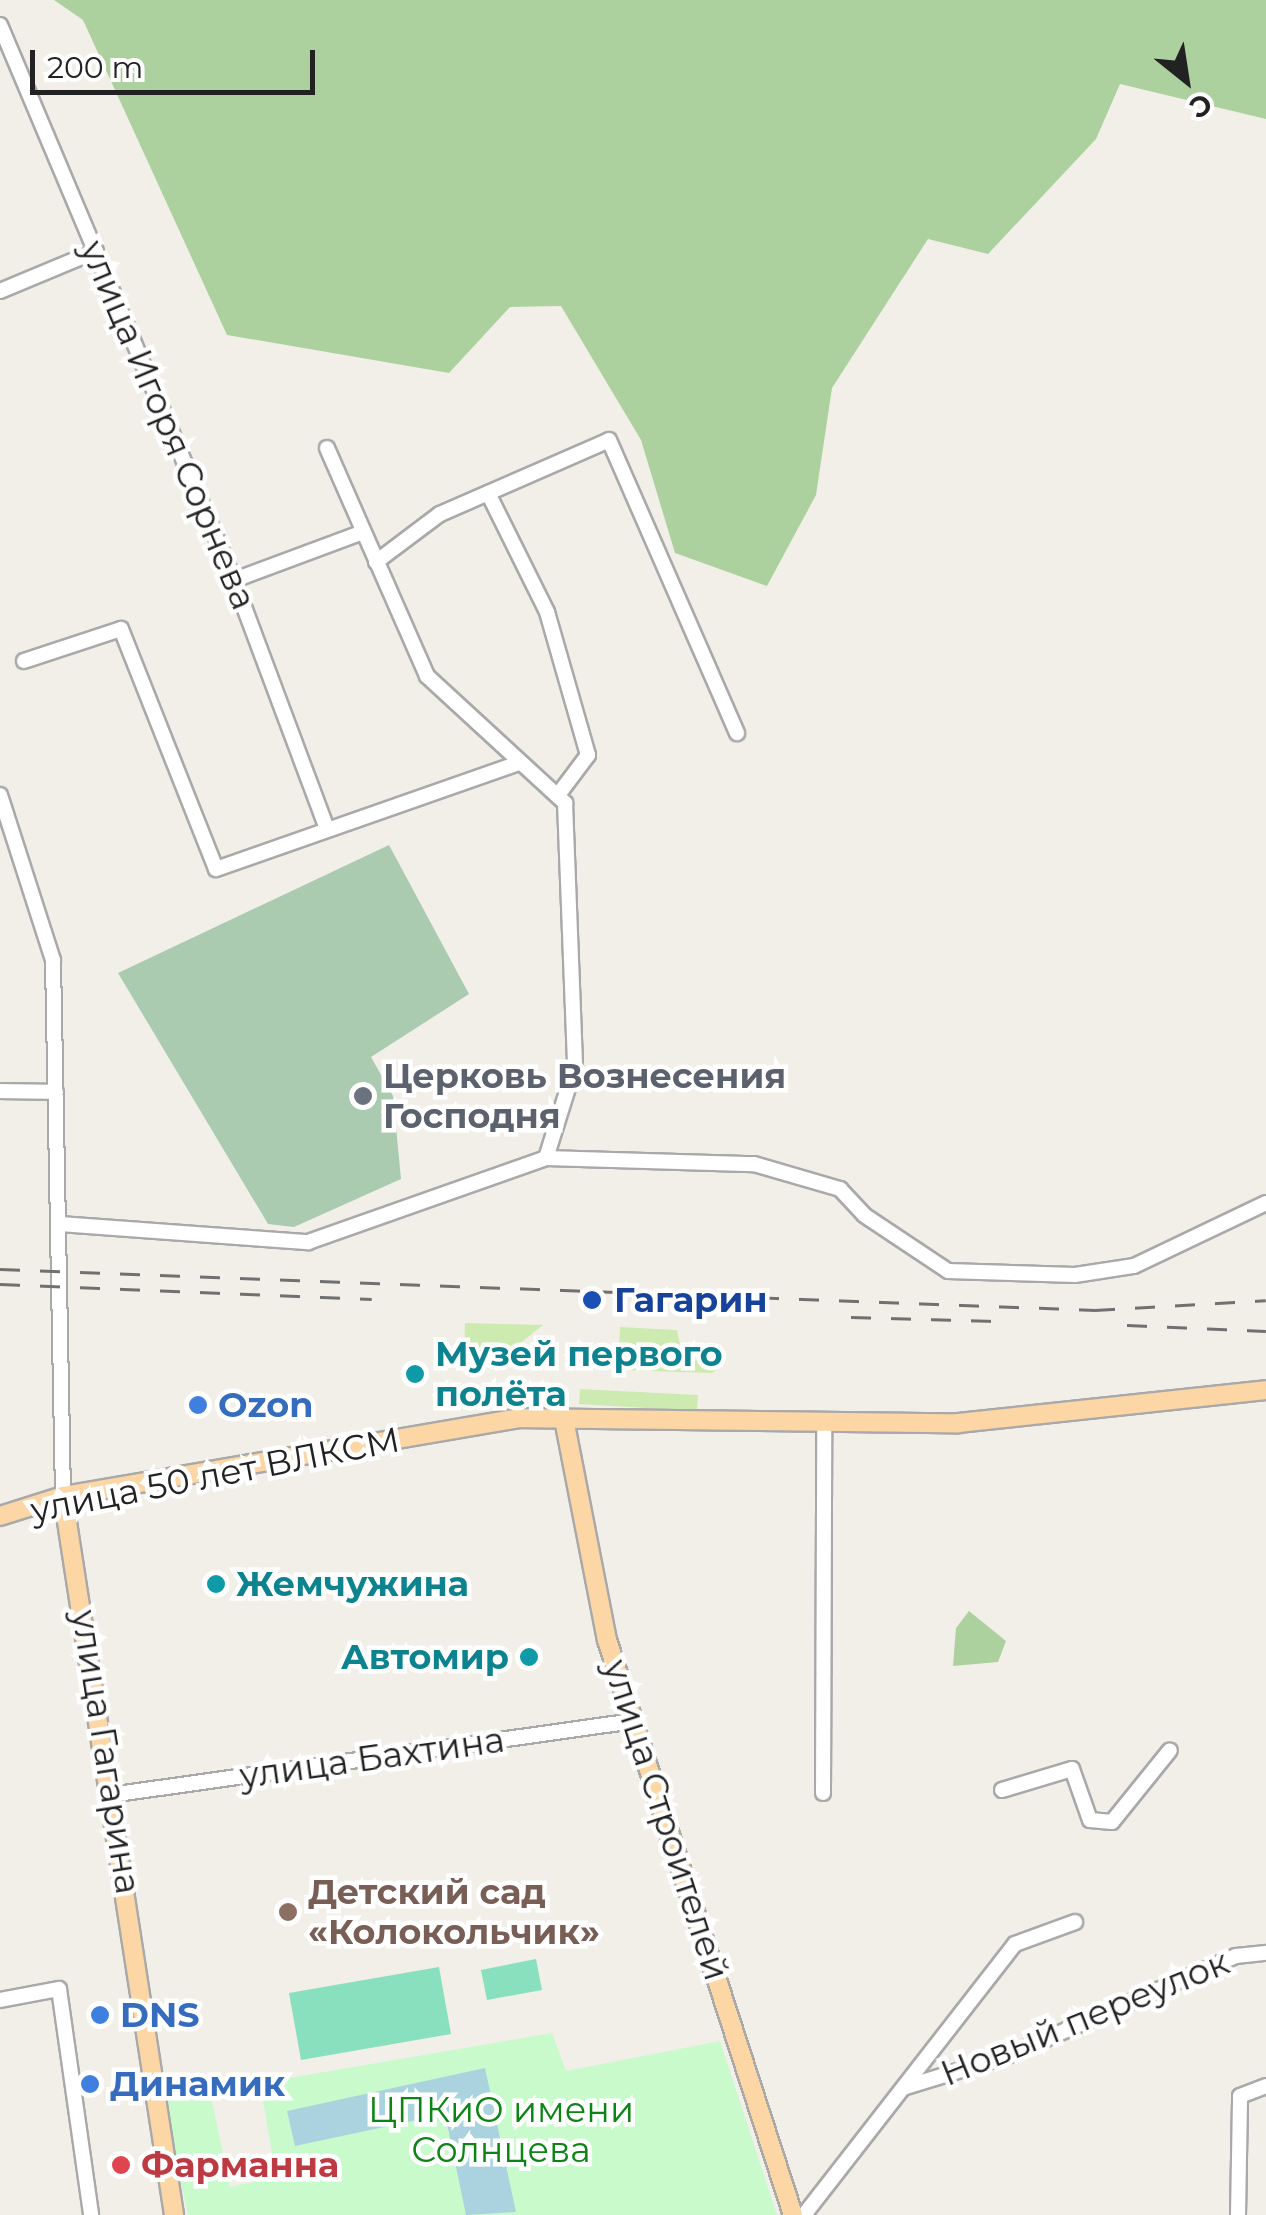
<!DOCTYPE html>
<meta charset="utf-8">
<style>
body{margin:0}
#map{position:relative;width:1266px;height:2215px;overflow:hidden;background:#f2efe9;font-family:Montserrat,sans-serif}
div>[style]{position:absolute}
.grass>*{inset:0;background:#cdebb0}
.forest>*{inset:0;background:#add19e}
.cemetery>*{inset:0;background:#aacbaf}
.park>*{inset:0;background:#c8facc}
.pitch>*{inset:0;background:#88e0be}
.water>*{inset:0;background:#aad3df}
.roads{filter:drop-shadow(2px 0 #a9a9a9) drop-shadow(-2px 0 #a9a9a9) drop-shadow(0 2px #a9a9a9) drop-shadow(0 -2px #a9a9a9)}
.minor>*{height:14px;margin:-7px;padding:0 7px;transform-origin:7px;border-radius:7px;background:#fff}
.major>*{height:18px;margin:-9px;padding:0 9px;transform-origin:9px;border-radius:9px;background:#fcd6a4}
.rail>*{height:2.5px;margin-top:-1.25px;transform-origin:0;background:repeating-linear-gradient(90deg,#707070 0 20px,transparent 0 40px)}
.dots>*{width:28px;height:28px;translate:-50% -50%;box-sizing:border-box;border:5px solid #fff;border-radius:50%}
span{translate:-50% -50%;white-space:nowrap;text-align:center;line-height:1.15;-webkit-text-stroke:9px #fff;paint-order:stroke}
.street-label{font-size:35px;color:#222}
.worship-label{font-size:35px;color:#5b616d;font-weight:700}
.left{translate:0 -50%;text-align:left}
.transit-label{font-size:35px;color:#164399;font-weight:700}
.culture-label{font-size:35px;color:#0d838f;font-weight:700}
.right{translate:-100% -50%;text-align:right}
.shop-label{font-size:35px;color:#366cbe;font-weight:700}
.education-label{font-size:35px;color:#785e54;font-weight:700}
.park-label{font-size:35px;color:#0c8416}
.health-label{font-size:35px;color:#be3a42;font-weight:700}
.north{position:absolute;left:1136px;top:30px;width:100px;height:100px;-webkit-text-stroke:8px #fff;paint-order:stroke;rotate:150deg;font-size:28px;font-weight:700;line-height:40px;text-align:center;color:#222}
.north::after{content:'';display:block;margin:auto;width:35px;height:45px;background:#222;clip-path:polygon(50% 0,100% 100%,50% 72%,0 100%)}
.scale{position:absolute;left:30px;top:50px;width:285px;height:45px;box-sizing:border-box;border:5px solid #222;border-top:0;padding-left:12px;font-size:30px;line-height:35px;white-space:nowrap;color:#222;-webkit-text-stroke:8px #fff;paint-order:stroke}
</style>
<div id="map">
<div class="grass">
<div style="clip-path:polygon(465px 1323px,543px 1325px,508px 1353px,464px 1352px)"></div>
<div style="clip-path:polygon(620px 1327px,677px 1330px,683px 1359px,717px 1361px,719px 1368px,712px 1373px,618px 1370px)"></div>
<div style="clip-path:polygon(580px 1389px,698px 1395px,697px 1411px,579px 1404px)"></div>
</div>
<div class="forest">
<div style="clip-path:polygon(54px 0,1266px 0,1266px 119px,1120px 84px,1096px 139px,988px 254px,928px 239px,832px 388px,816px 495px,767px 586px,675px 553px,641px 440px,561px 306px,510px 307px,449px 373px,227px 335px,83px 20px)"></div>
<div style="clip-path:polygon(969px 1611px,1006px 1641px,998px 1662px,953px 1666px,956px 1628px)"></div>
</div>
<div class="cemetery">
<div style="clip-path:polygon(389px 845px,469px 994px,371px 1057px,393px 1096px,401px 1179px,294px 1227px,268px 1224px,118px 973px)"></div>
</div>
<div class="park">
<div style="clip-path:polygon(552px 2033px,566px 2071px,720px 2041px,777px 2215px,188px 2215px,164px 2100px,210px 2092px,230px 2187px,276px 2177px,260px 2083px)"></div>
</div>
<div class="pitch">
<div style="clip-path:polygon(536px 1959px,542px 1990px,487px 2000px,481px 1970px)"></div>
<div style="clip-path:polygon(439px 1967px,451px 2034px,301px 2060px,289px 1993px)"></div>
</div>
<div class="water">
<div style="clip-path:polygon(485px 2068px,516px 2212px,466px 2215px,445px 2114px,295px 2146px,287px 2111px)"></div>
</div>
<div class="roads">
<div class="minor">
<div style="left:0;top:25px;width:602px;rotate:67.14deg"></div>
<div style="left:234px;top:580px;width:266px;rotate:69.5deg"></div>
<div style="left:0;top:291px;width:104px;rotate:-22.6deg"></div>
<div style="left:327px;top:448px;width:249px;rotate:66.3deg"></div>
<div style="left:427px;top:676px;width:188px;rotate:42.6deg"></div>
<div style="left:565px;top:803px;width:263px;rotate:87.8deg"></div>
<div style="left:575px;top:1066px;width:96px;rotate:107.5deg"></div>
<div style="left:488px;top:493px;width:133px;rotate:63.6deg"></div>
<div style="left:547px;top:612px;width:149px;rotate:74deg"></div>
<div style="left:588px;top:755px;width:50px;rotate:126.9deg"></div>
<div style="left:376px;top:562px;width:80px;rotate:-36.9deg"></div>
<div style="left:440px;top:514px;width:184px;rotate:-23.6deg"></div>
<div style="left:609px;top:440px;width:320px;rotate:66.4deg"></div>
<div style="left:234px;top:580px;width:138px;rotate:-20.4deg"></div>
<div style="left:24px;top:661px;width:102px;rotate:-18.3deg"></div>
<div style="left:121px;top:629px;width:258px;rotate:68.4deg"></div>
<div style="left:216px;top:869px;width:318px;rotate:-19.3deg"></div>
<div style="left:0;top:795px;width:173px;rotate:72.2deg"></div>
<div style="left:53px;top:960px;width:536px;rotate:88.93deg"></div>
<div style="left:0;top:1091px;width:56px;rotate:1deg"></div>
<div style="left:60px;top:1224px;width:249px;rotate:4.2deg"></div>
<div style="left:308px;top:1242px;width:252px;rotate:-19.4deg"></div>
<div style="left:546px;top:1158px;width:208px;rotate:1.7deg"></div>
<div style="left:754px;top:1164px;width:90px;rotate:16.2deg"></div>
<div style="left:840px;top:1189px;width:35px;rotate:47deg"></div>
<div style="left:864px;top:1215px;width:101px;rotate:33.7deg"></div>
<div style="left:948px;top:1271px;width:127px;rotate:1.8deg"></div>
<div style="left:1075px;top:1275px;width:60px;rotate:-8.7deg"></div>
<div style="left:1134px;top:1266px;width:146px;rotate:-25.5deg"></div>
<div style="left:1002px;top:1790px;width:73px;rotate:-16.7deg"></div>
<div style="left:1072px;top:1769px;width:54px;rotate:70.6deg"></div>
<div style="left:1090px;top:1820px;width:22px;rotate:5deg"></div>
<div style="left:1112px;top:1822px;width:92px;rotate:-51.1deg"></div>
<div style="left:823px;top:1793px;width:369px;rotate:-89.8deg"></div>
<div style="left:110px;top:1795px;width:529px;rotate:-8.04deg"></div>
<div style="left:0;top:2000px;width:60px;rotate:-10.6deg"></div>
<div style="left:59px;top:1989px;width:228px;rotate:81.9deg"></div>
<div style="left:906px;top:2087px;width:106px;rotate:-17.1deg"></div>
<div style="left:1007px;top:2056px;width:250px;rotate:-23.6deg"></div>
<div style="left:1236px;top:1956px;width:30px;rotate:-6deg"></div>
<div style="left:804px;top:2215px;width:343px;rotate:-52.1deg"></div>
<div style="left:1015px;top:1944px;width:64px;rotate:-20.1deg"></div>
<div style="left:1238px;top:2215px;width:119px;rotate:-89deg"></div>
<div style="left:1240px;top:2096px;width:28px;rotate:-21deg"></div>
</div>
<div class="major">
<div style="left:564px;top:1419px;width:225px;rotate:79deg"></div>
<div style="left:607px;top:1640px;width:604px;rotate:72.07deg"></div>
<div style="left:63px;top:1496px;width:728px;rotate:81.22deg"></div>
<div style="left:0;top:1516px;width:66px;rotate:-17.6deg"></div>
<div style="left:63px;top:1496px;width:464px;rotate:-9.7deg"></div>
<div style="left:520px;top:1418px;width:438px;rotate:0.7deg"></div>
<div style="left:958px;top:1423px;width:310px;rotate:-6.1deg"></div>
</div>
</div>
<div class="rail">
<div style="left:0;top:1269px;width:1096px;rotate:2.14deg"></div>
<div style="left:1095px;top:1310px;width:171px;rotate:-3.3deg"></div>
<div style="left:0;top:1284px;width:372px;rotate:2.3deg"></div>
<div style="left:851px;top:1317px;width:145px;rotate:1.6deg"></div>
<div style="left:1127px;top:1325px;width:139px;rotate:2.5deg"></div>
</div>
<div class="dots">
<div style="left:363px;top:1096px;background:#6b7280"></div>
<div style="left:592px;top:1300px;background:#1a4fb4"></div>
<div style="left:415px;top:1374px;background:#0f9aa8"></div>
<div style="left:198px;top:1405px;background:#3f7fe0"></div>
<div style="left:216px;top:1584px;background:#0f9aa8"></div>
<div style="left:529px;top:1657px;background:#0f9aa8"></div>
<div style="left:288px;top:1912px;background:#8d6e63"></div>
<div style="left:100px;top:2015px;background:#3f7fe0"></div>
<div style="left:90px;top:2084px;background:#3f7fe0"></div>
<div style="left:121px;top:2165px;background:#e0444e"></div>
</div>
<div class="street-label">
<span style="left:168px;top:425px;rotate:67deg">улица Игоря Сорнева</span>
<span style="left:215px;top:1475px;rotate:-11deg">улица 50 лет ВЛКСМ</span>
<span style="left:106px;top:1752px;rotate:81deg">улица Гагарина</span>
<span style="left:372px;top:1758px;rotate:-8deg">улица Бахтина</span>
<span style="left:666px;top:1820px;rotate:72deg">улица Строителей</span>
<span style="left:1085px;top:2018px;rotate:-22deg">Новый переулок</span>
</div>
<div class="worship-label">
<span class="left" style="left:383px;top:1096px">Церковь Вознесения<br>Господня</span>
</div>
<div class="transit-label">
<span class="left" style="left:614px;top:1300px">Гагарин</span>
</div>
<div class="culture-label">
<span class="left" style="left:435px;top:1374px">Музей первого<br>полёта</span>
<span class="left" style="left:236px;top:1584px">Жемчужина</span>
<span class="right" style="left:509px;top:1657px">Автомир</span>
</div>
<div class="shop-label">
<span class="left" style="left:218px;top:1405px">Ozon</span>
<span class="left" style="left:120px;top:2015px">DNS</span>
<span class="left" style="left:110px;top:2084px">Динамик</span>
</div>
<div class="education-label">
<span class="left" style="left:308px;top:1912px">Детский сад<br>«Колокольчик»</span>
</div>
<div class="park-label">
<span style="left:501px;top:2130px">ЦПКиО имени<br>Солнцева</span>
</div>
<div class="health-label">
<span class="left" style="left:141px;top:2165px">Фарманна</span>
</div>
<div class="north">С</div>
<div class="scale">200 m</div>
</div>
